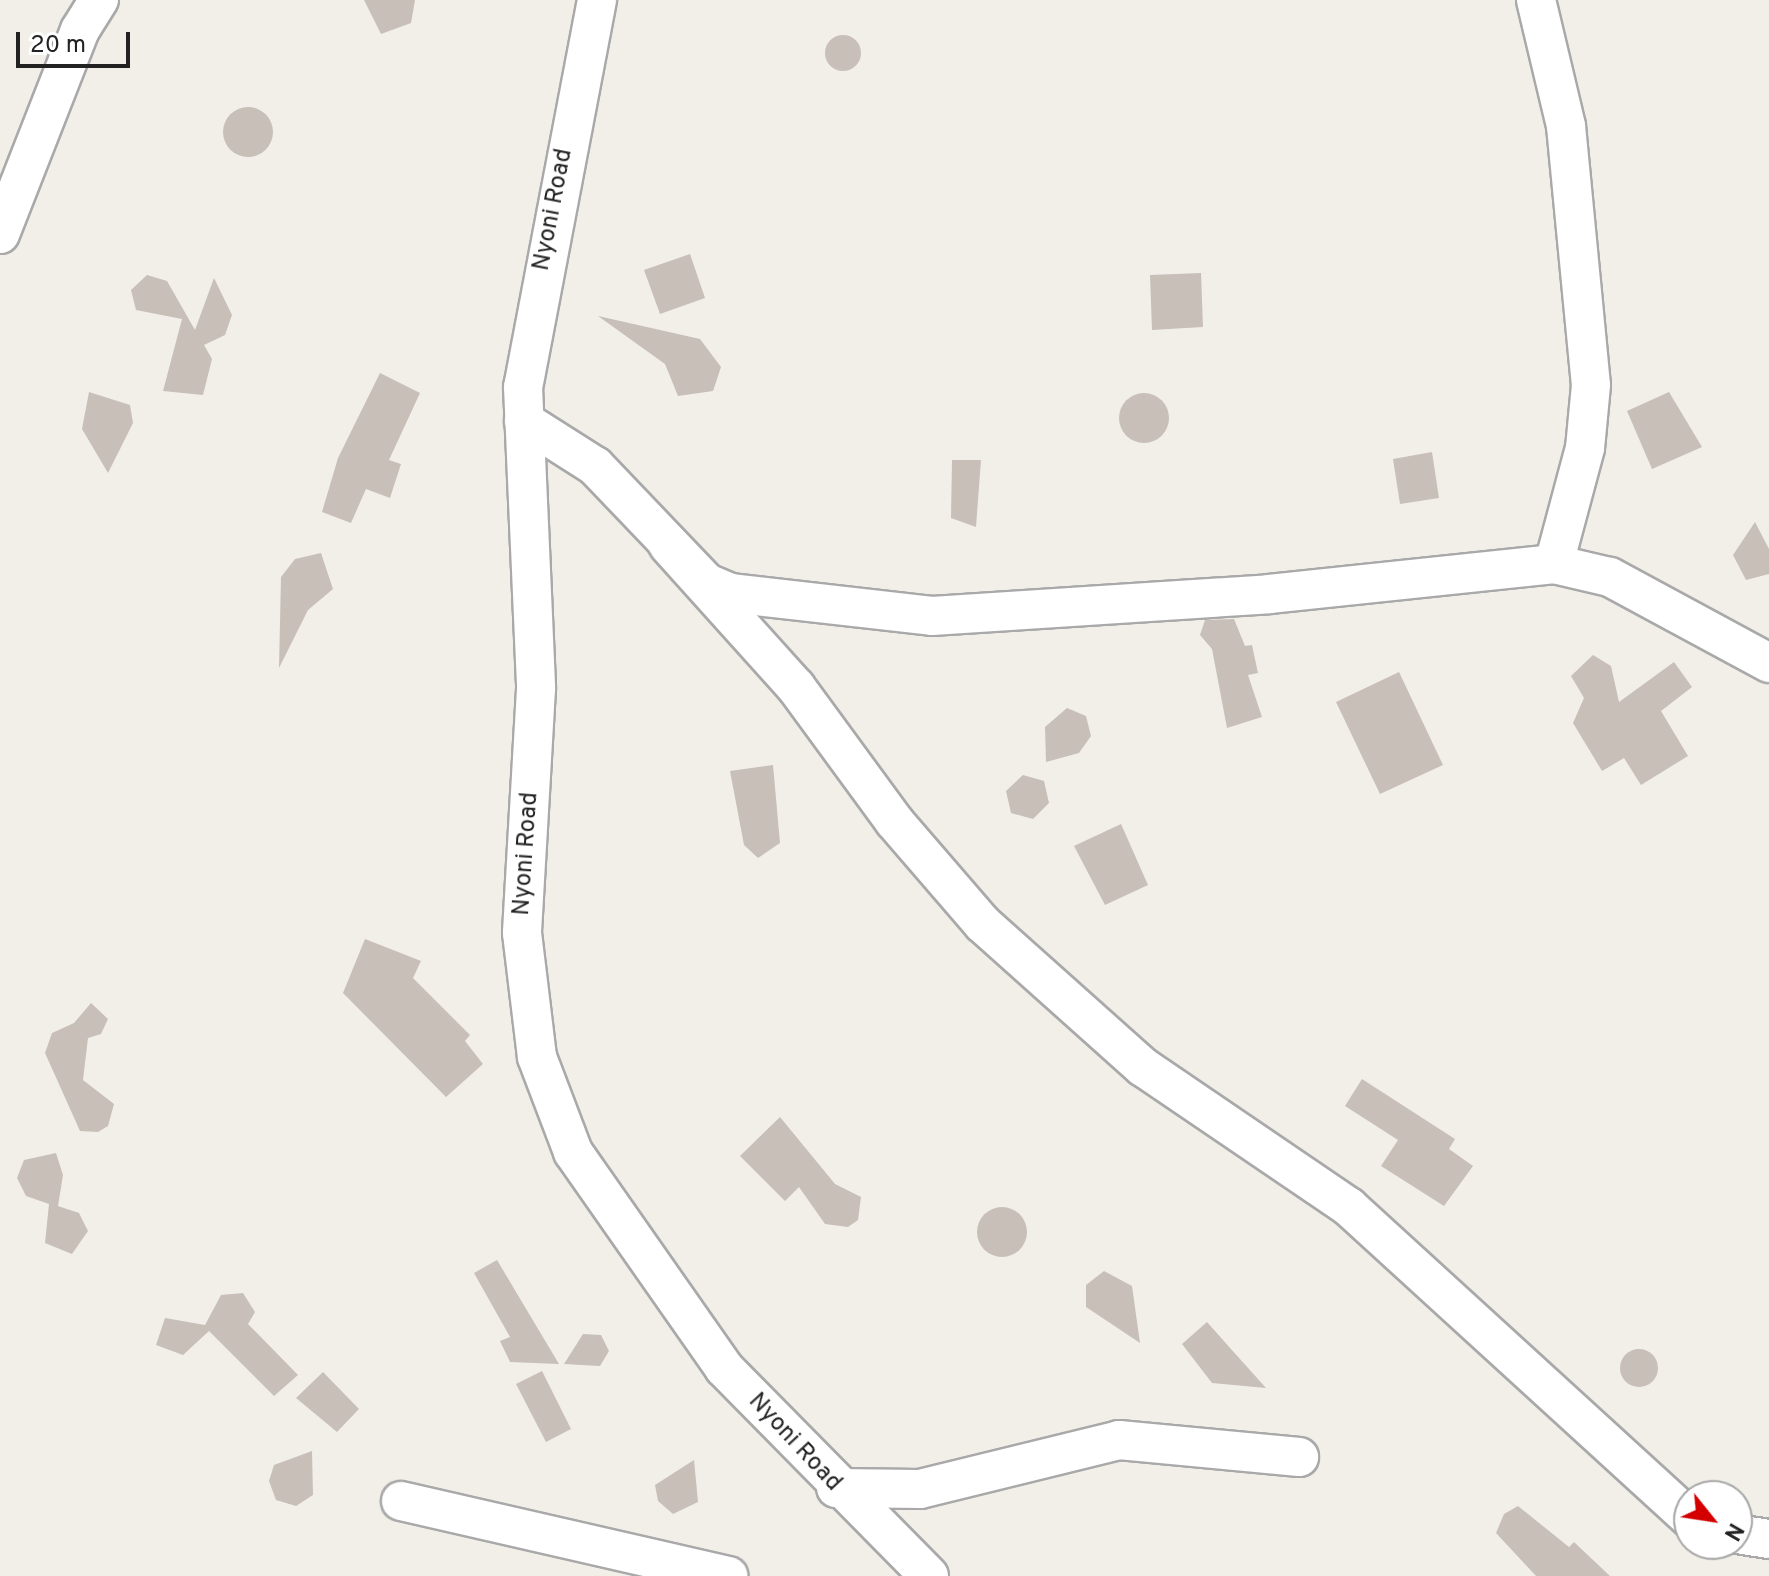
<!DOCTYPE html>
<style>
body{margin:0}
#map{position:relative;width:1769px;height:1576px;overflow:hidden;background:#f2efe9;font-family:Overpass,sans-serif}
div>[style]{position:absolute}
.building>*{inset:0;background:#c7bfb8}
.round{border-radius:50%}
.roads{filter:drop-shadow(2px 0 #a9a9a9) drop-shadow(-2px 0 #a9a9a9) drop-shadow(0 2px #a9a9a9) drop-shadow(0 -2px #a9a9a9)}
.minor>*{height:38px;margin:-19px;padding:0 19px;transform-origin:19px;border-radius:19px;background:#fff}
span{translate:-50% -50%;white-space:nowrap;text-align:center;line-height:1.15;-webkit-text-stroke:6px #fff;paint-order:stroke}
.street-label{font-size:24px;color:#222}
.north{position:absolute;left:1673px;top:1480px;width:80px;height:80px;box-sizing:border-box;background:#fff;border:2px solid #a7a7a7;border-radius:50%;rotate:120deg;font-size:22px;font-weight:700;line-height:32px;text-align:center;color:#222}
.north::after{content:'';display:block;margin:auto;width:28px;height:36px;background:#d40000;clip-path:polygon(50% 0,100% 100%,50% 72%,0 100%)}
.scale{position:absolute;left:16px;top:32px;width:114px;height:36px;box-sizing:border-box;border:4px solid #222;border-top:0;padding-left:10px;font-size:24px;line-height:28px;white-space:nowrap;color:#222;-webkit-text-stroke:6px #fff;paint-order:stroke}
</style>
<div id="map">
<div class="building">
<div style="clip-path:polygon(364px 0,415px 0,411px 23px,381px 34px)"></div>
<div class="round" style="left:825px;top:35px;width:36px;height:36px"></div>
<div class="round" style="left:223px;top:107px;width:50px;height:50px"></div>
<div style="clip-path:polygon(690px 254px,705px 298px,660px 314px,644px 270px)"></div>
<div style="clip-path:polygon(1201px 273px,1203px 327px,1152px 330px,1150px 275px)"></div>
<div style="clip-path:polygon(147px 275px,167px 281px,195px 330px,214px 278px,232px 315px,225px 335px,204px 345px,212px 359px,203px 395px,163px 391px,182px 319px,136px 310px,131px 290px)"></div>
<div style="clip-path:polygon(598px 316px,700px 339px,721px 367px,713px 391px,678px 396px,665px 364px)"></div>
<div style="clip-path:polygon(380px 373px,420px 393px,389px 460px,401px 464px,390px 498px,366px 489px,351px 523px,322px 512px,338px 458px)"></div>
<div style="clip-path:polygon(89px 392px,130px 405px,133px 423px,108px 473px,82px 429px)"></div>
<div style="clip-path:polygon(1669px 392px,1702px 447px,1652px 469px,1627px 411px)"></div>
<div class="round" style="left:1119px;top:393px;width:50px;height:50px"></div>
<div style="clip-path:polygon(1432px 452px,1439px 498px,1400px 504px,1393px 459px)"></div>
<div style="clip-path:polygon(952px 460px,981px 460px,976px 527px,951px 518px)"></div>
<div style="clip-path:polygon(1755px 522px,1769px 549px,1769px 574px,1746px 580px,1733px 555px)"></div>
<div style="clip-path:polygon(321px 553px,333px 589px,308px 610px,279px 668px,281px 577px,295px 559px)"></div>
<div style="clip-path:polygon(1234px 619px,1245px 646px,1252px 645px,1258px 673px,1248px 675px,1262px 717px,1227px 728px,1212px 649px,1200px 635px,1205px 620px)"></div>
<div style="clip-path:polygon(1593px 655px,1611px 666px,1619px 702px,1674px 662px,1692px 687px,1661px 711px,1688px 756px,1641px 785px,1624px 758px,1602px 771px,1573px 723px,1584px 698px,1571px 676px)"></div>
<div style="clip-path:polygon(1399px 672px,1443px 765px,1380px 794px,1336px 702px)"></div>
<div style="clip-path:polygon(1067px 708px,1086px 716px,1091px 736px,1079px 753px,1046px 762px,1045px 727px)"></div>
<div style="clip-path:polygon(773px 765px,780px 843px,758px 858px,744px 845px,730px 771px)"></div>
<div style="clip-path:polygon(1023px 775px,1044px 781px,1049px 803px,1033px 819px,1011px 813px,1006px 791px)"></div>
<div style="clip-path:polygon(1121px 824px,1148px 885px,1105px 905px,1074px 846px)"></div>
<div style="clip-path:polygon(365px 939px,421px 961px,413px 978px,470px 1035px,465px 1041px,483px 1064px,446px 1097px,343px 993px)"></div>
<div style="clip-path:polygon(91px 1003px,108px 1019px,101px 1034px,88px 1038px,83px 1080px,114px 1104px,108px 1126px,98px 1132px,80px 1131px,45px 1053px,52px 1033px,74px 1023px)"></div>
<div style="clip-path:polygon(1362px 1079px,1455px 1139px,1449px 1149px,1473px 1166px,1444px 1206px,1381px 1166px,1398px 1140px,1345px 1106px)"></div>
<div style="clip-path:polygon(780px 1117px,835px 1184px,861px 1197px,858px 1220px,848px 1227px,825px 1224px,799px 1187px,785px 1201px,740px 1156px)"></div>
<div style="clip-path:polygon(56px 1153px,63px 1175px,58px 1206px,79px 1213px,88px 1231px,72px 1254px,45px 1243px,49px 1204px,26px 1196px,17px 1178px,24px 1160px)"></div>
<div class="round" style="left:977px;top:1207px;width:50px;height:50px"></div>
<div style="clip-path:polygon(497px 1260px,559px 1364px,510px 1362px,500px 1341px,510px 1337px,474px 1273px)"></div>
<div style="clip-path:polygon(1104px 1271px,1132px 1286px,1140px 1343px,1086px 1307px,1086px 1285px)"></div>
<div style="clip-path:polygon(243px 1293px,255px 1312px,248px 1324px,298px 1375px,274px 1396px,209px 1331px,183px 1355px,156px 1345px,165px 1318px,205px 1325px,221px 1295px)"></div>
<div style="clip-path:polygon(1207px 1322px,1231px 1349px,1266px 1388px,1212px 1383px,1182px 1344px)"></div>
<div style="clip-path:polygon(583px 1334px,601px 1335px,609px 1351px,600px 1366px,564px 1364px)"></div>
<div class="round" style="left:1620px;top:1349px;width:38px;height:38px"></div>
<div style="clip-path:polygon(542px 1371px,571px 1429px,546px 1442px,516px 1384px)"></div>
<div style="clip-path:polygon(323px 1372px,359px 1409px,337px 1432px,296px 1398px)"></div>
<div style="clip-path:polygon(312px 1451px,313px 1495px,296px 1506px,276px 1500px,269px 1481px,274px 1465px)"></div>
<div style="clip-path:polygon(694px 1460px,698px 1502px,673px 1514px,658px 1501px,655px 1485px)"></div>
<div style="clip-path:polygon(1518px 1506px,1569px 1547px,1574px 1542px,1610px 1576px,1536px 1576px,1496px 1533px,1504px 1514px)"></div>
</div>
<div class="roads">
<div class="minor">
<div style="left:597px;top:0;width:394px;rotate:100.8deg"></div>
<div style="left:523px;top:387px;width:302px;rotate:87.5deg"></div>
<div style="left:536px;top:689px;width:244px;rotate:93.3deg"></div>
<div style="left:522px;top:933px;width:125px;rotate:83.1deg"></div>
<div style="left:537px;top:1057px;width:102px;rotate:69.2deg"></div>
<div style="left:573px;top:1152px;width:264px;rotate:55deg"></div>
<div style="left:724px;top:1368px;width:292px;rotate:45.4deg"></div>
<div style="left:1536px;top:0;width:130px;rotate:76.6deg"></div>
<div style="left:1566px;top:126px;width:260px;rotate:84.5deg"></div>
<div style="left:1591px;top:385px;width:63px;rotate:95.4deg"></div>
<div style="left:1585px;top:448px;width:120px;rotate:105deg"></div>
<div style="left:0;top:234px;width:219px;rotate:-68.6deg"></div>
<div style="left:80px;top:30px;width:36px;rotate:-58deg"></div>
<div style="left:524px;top:421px;width:84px;rotate:32.4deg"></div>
<div style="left:595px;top:466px;width:162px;rotate:46.3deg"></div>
<div style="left:707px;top:583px;width:25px;rotate:23deg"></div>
<div style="left:730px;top:593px;width:203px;rotate:6.5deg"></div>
<div style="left:932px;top:616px;width:338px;rotate:-3.7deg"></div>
<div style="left:1269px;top:594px;width:287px;rotate:-6deg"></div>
<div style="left:1554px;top:564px;width:57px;rotate:13.1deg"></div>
<div style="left:1610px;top:577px;width:181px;rotate:28.4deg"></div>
<div style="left:668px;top:545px;width:191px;rotate:48deg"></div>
<div style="left:796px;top:687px;width:166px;rotate:53.8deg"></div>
<div style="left:894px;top:821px;width:136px;rotate:49.2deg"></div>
<div style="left:983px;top:924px;width:215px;rotate:41.8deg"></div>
<div style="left:1143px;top:1067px;width:249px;rotate:34.2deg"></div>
<div style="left:1349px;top:1207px;width:461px;rotate:42.4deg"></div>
<div style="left:836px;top:1488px;width:84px;rotate:0.7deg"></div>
<div style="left:920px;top:1489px;width:205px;rotate:-13.8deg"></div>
<div style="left:1119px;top:1440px;width:181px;rotate:5.4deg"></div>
<div style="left:401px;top:1501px;width:336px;rotate:12.9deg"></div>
<div style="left:1737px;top:1534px;width:32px;rotate:9deg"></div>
</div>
</div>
<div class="street-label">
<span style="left:554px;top:210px;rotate:-79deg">Nyoni Road</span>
<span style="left:527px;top:854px;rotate:-86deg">Nyoni Road</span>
<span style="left:794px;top:1443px;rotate:47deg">Nyoni Road</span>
</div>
<div class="north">N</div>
<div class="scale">20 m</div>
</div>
